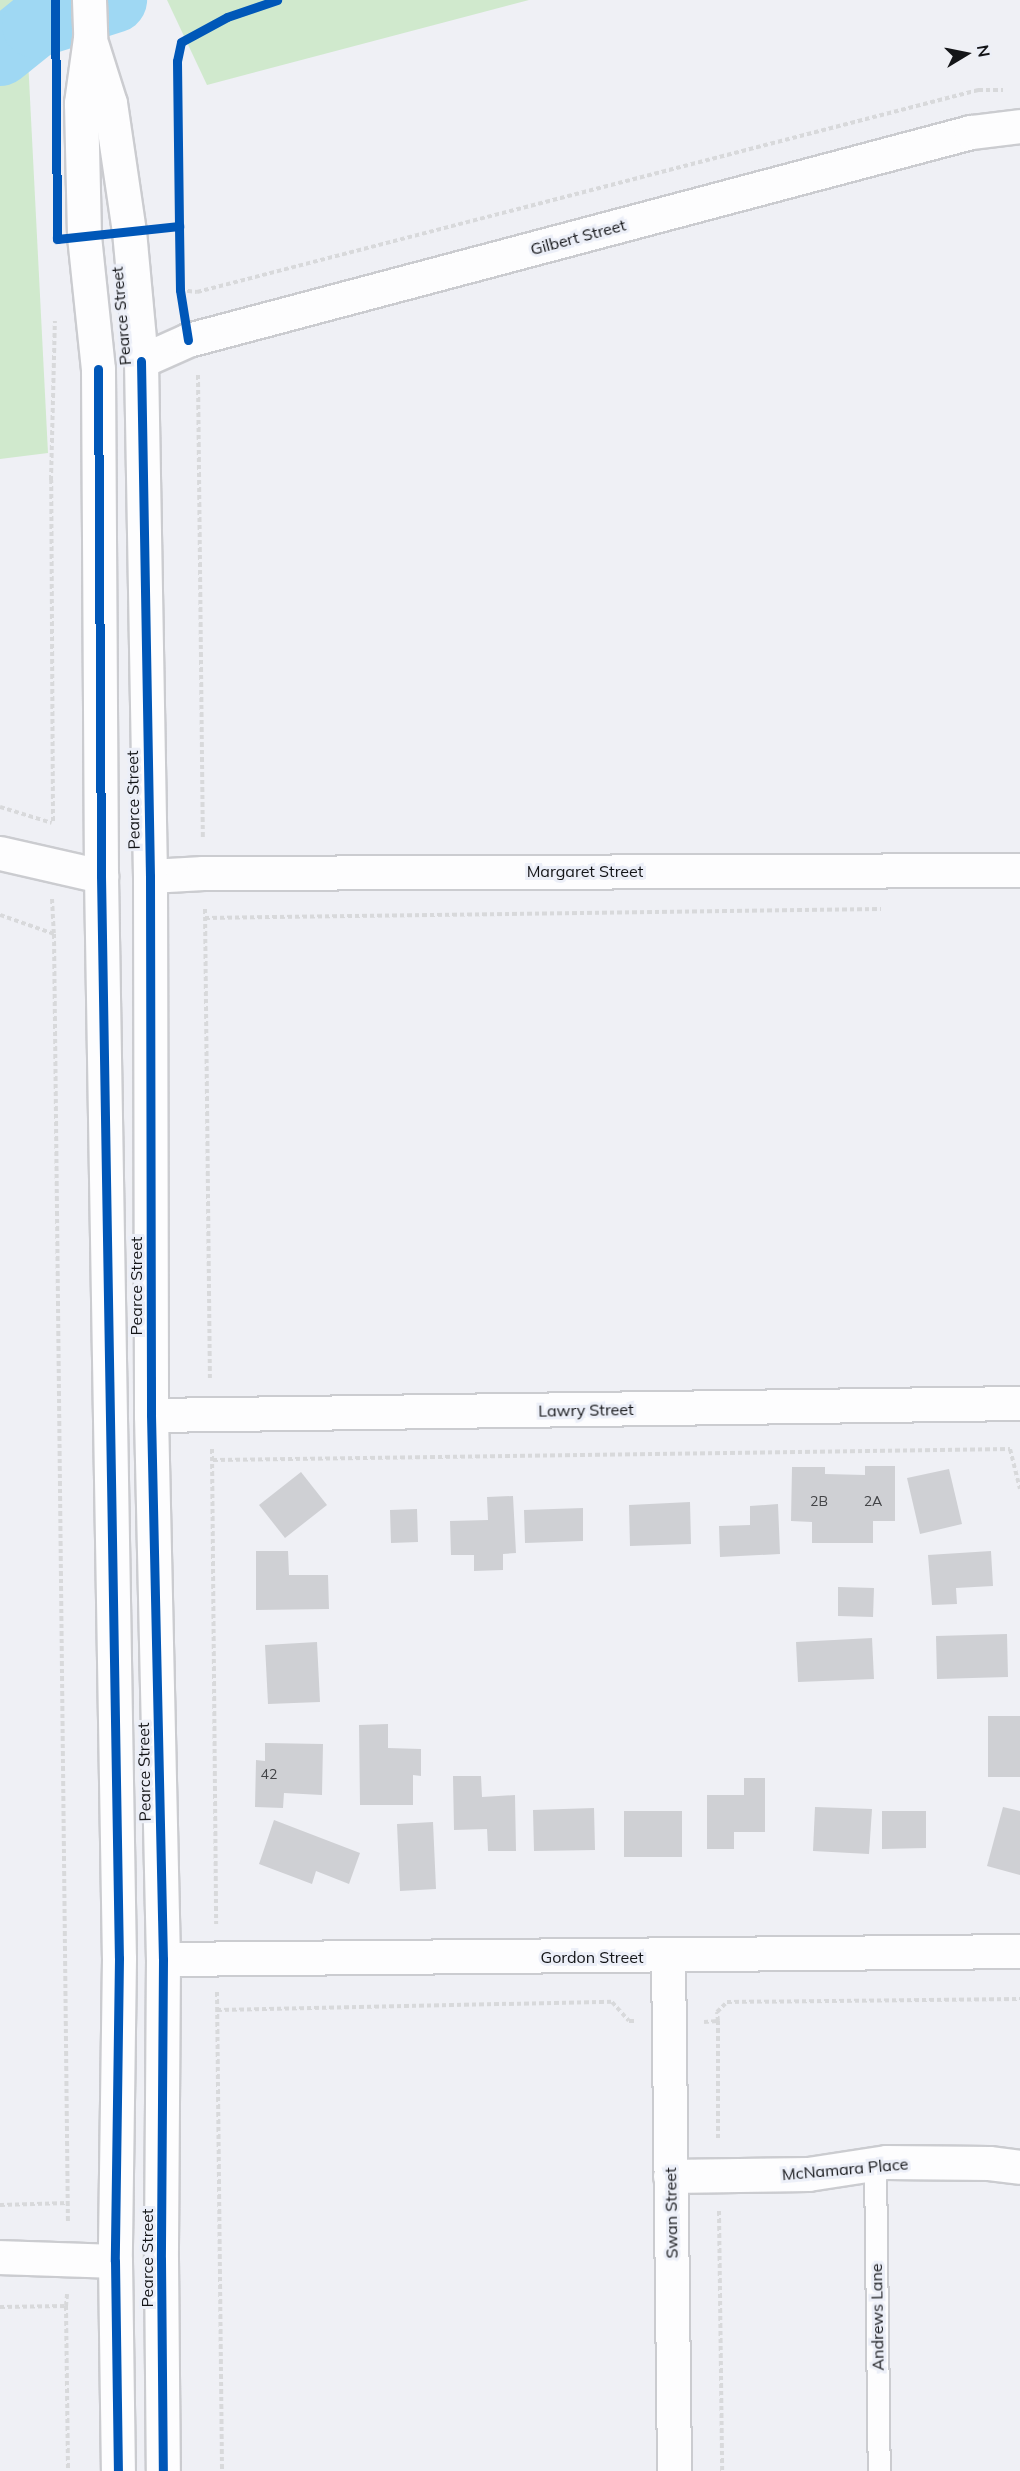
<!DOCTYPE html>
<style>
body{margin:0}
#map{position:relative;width:1020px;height:2471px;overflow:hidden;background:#eff0f5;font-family:Mulish,sans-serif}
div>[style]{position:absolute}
.green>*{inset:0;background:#d0e9cd}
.river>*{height:66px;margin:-33px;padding:0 33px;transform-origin:33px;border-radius:33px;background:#9fd8f3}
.building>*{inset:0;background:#cfd0d4}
.path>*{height:4px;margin-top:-2px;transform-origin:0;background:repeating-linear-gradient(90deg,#d8d9db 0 4.5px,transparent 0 7.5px)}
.roads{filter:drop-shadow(2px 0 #cbccd0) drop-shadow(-2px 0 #cbccd0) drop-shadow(0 2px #cbccd0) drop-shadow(0 -2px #cbccd0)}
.lane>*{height:21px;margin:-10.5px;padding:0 10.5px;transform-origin:10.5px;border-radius:10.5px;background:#fdfdfe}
.street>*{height:33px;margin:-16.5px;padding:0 16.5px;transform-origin:16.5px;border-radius:16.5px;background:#fdfdfe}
.secondary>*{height:33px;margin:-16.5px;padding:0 16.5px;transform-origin:16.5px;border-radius:16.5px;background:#fdfdfe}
.cycleway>*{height:9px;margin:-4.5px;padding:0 4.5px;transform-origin:4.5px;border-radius:4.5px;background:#0057b8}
span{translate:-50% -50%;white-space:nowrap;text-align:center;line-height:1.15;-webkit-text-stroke:6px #eceff8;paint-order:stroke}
.number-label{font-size:14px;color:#434447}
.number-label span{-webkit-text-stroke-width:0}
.street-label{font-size:16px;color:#141518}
.north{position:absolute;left:936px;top:24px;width:60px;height:60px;-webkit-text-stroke:4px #eceff8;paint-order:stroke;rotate:80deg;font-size:16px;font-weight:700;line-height:24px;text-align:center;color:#141518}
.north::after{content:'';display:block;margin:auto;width:21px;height:27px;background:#141518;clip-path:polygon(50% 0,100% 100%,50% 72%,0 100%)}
</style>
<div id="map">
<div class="green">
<div style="clip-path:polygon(0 0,25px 0,48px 453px,0 459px)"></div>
<div style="clip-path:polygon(167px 0,529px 0,207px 85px)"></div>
</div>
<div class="river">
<div style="left:0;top:53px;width:45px;rotate:-38.7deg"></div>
<div style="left:35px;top:25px;width:83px;rotate:-17.6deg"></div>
</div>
<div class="building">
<div style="clip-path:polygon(865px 1466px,895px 1466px,895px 1521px,873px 1521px,873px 1543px,812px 1543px,812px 1522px,791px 1521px,792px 1467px,825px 1467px,825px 1474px,865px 1475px)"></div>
<div style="clip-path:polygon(949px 1469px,962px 1524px,920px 1534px,907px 1478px)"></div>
<div style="clip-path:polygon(301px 1472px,327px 1505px,285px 1538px,259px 1505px)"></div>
<div style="clip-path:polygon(513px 1496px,516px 1553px,503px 1554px,503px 1570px,474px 1571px,474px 1555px,451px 1555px,450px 1521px,488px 1520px,487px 1497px)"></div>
<div style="clip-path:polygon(690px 1502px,691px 1544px,630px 1546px,629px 1505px)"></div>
<div style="clip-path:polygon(778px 1504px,780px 1554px,720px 1557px,719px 1526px,750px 1525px,750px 1506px)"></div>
<div style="clip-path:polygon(583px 1508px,583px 1541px,525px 1543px,524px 1510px)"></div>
<div style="clip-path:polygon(417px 1509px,418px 1542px,391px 1543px,390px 1510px)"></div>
<div style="clip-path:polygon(256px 1551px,288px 1551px,289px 1575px,328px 1575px,329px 1609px,256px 1610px)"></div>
<div style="clip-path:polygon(991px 1551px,993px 1586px,956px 1588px,957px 1604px,932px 1605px,928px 1555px)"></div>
<div style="clip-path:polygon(838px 1587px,874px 1588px,873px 1617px,838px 1616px)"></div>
<div style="clip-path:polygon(1007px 1634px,1008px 1677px,937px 1679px,936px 1636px)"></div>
<div style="clip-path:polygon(872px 1638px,874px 1679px,798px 1682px,796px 1642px)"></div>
<div style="clip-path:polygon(317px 1642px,320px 1702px,268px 1704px,265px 1645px)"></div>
<div style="clip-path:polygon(988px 1716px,1020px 1716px,1020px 1777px,988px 1777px)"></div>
<div style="clip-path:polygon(388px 1724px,388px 1748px,421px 1749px,421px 1776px,413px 1775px,413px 1805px,360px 1805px,359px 1725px)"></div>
<div style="clip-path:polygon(265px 1743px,323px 1744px,322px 1795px,284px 1793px,283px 1808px,255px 1807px,256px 1760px,265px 1761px)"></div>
<div style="clip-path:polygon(453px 1776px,481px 1776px,482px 1797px,515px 1795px,516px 1851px,488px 1851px,487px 1829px,454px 1830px)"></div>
<div style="clip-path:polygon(744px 1778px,765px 1778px,765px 1832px,734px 1832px,734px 1849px,707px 1849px,707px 1795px,744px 1795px)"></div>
<div style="clip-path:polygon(815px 1807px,872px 1809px,869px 1854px,813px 1851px)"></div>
<div style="clip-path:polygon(1003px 1807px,1020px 1811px,1020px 1875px,987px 1866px)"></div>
<div style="clip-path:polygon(594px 1808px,595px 1850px,534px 1851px,533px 1810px)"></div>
<div style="clip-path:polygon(624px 1811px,682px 1811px,682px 1857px,624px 1857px)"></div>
<div style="clip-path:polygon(882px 1811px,926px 1811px,926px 1848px,882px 1849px)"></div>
<div style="clip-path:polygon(274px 1820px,360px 1853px,349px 1884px,316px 1871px,312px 1884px,259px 1864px)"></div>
<div style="clip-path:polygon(433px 1822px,436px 1889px,400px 1891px,397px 1824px)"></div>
</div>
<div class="path">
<div style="left:180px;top:290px;width:17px;rotate:7deg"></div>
<div style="left:197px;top:292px;width:807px;rotate:-14.5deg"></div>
<div style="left:978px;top:90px;width:25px"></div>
<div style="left:198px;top:375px;width:463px;rotate:89.4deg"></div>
<div style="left:0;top:807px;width:54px;rotate:17.1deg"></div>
<div style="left:53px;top:821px;width:341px;rotate:-90.3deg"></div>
<div style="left:51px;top:480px;width:159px;rotate:-88.6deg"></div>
<div style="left:52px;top:899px;width:35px;rotate:87deg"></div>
<div style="left:205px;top:909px;width:469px;rotate:89.4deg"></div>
<div style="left:0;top:915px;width:57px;rotate:19.4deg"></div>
<div style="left:54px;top:934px;width:1290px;rotate:89.38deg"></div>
<div style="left:205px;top:918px;width:676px;rotate:-0.76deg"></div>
<div style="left:212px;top:1449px;width:475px;rotate:89.5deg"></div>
<div style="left:213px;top:1460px;width:797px;rotate:-0.79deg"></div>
<div style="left:1010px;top:1449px;width:41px;rotate:76deg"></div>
<div style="left:217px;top:1992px;width:479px;rotate:89.4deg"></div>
<div style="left:217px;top:2010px;width:395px;rotate:-1.2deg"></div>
<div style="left:612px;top:2002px;width:25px;rotate:48deg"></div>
<div style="left:629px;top:2021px;width:5px"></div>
<div style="left:718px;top:2021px;width:119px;rotate:90deg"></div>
<div style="left:704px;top:2022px;width:14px;rotate:-4deg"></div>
<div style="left:718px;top:2021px;width:9px;rotate:-96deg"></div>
<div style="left:717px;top:2012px;width:14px;rotate:-45deg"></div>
<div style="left:727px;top:2002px;width:293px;rotate:-0.6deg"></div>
<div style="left:0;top:2205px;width:68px;rotate:-1.7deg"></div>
<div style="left:719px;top:2211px;width:260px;rotate:89.3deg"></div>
<div style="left:66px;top:2306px;width:12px;rotate:-85deg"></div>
<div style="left:0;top:2307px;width:66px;rotate:-0.9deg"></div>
<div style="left:66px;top:2306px;width:165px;rotate:89.3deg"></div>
</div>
<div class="roads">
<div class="lane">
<div style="left:875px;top:2163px;width:308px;rotate:89.3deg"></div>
</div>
<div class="street">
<div style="left:141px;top:361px;width:51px;rotate:-24.1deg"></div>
<div style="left:188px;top:340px;width:810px;rotate:-14.88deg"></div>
<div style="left:971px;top:132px;width:49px;rotate:-7deg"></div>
<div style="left:0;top:853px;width:104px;rotate:12.8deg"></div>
<div style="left:150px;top:876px;width:53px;rotate:-3.2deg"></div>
<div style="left:203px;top:873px;width:817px;rotate:-0.21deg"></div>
<div style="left:151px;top:1415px;width:869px;rotate:-0.79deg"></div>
<div style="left:668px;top:1956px;width:515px;rotate:89.33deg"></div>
<div style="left:163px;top:1959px;width:857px;rotate:-0.53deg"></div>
<div style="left:670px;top:2176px;width:138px;rotate:-0.8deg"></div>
<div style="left:808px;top:2174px;width:79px;rotate:-8.7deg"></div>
<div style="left:886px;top:2162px;width:103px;rotate:0.6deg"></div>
<div style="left:989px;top:2163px;width:31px;rotate:7deg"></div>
<div style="left:0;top:2257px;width:115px;rotate:2deg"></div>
</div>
<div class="secondary">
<div style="left:89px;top:0;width:38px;rotate:88deg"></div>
<div style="left:90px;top:38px;width:66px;rotate:97.9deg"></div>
<div style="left:81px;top:103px;width:133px;rotate:88.7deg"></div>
<div style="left:84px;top:236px;width:134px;rotate:84deg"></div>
<div style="left:98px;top:369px;width:507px;rotate:89.66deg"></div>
<div style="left:101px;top:876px;width:1082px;rotate:89.05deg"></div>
<div style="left:119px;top:1958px;width:303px;rotate:90.8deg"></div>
<div style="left:115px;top:2261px;width:210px;rotate:89.2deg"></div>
<div style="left:92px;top:46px;width:60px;rotate:72.5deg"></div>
<div style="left:110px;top:103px;width:129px;rotate:81.6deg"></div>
<div style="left:129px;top:231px;width:131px;rotate:84.7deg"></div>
<div style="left:141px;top:361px;width:515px;rotate:89deg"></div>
<div style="left:150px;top:876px;width:539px;rotate:89.89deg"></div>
<div style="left:151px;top:1415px;width:544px;rotate:88.74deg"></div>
<div style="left:163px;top:1959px;width:300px;rotate:90.4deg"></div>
<div style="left:161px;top:2259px;width:212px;rotate:89.5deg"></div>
</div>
</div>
<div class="cycleway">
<div style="left:55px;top:0;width:239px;rotate:89.5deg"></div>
<div style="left:57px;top:239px;width:123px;rotate:-6.1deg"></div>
<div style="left:188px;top:340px;width:51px;rotate:-99.1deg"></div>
<div style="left:180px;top:290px;width:64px;rotate:-90.9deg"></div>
<div style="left:179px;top:226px;width:165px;rotate:-90.7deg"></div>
<div style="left:177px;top:61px;width:19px;rotate:-78deg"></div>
<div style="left:181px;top:42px;width:52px;rotate:-28.5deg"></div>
<div style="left:227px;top:17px;width:53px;rotate:-18.8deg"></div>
<div style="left:141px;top:361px;width:515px;rotate:89deg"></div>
<div style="left:150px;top:876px;width:539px;rotate:89.89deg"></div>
<div style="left:151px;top:1415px;width:544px;rotate:88.74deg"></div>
<div style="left:163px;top:1959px;width:300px;rotate:90.4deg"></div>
<div style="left:161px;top:2259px;width:212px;rotate:89.5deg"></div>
<div style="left:98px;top:369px;width:507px;rotate:89.66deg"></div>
<div style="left:101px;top:876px;width:1082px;rotate:89.05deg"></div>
<div style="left:119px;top:1958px;width:303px;rotate:90.8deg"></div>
<div style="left:115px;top:2261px;width:210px;rotate:89.2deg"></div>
</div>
<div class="number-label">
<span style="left:819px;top:1501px">2B</span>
<span style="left:873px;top:1501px">2A</span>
<span style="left:269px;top:1774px">42</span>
</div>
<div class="street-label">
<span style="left:578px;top:237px;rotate:-15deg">Gilbert Street</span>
<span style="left:121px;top:316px;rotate:-95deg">Pearce Street</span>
<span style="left:133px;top:800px;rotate:-91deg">Pearce Street</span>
<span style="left:585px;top:871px">Margaret Street</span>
<span style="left:136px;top:1286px;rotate:-90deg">Pearce Street</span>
<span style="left:586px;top:1410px;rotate:-1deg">Lawry Street</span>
<span style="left:144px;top:1772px;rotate:-91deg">Pearce Street</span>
<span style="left:592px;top:1957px">Gordon Street</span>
<span style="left:845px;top:2169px;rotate:-5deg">McNamara Place</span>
<span style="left:671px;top:2213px;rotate:-91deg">Swan Street</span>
<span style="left:147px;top:2258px;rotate:-90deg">Pearce Street</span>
<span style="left:877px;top:2317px;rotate:-91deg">Andrews Lane</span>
</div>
<div class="north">N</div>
</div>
